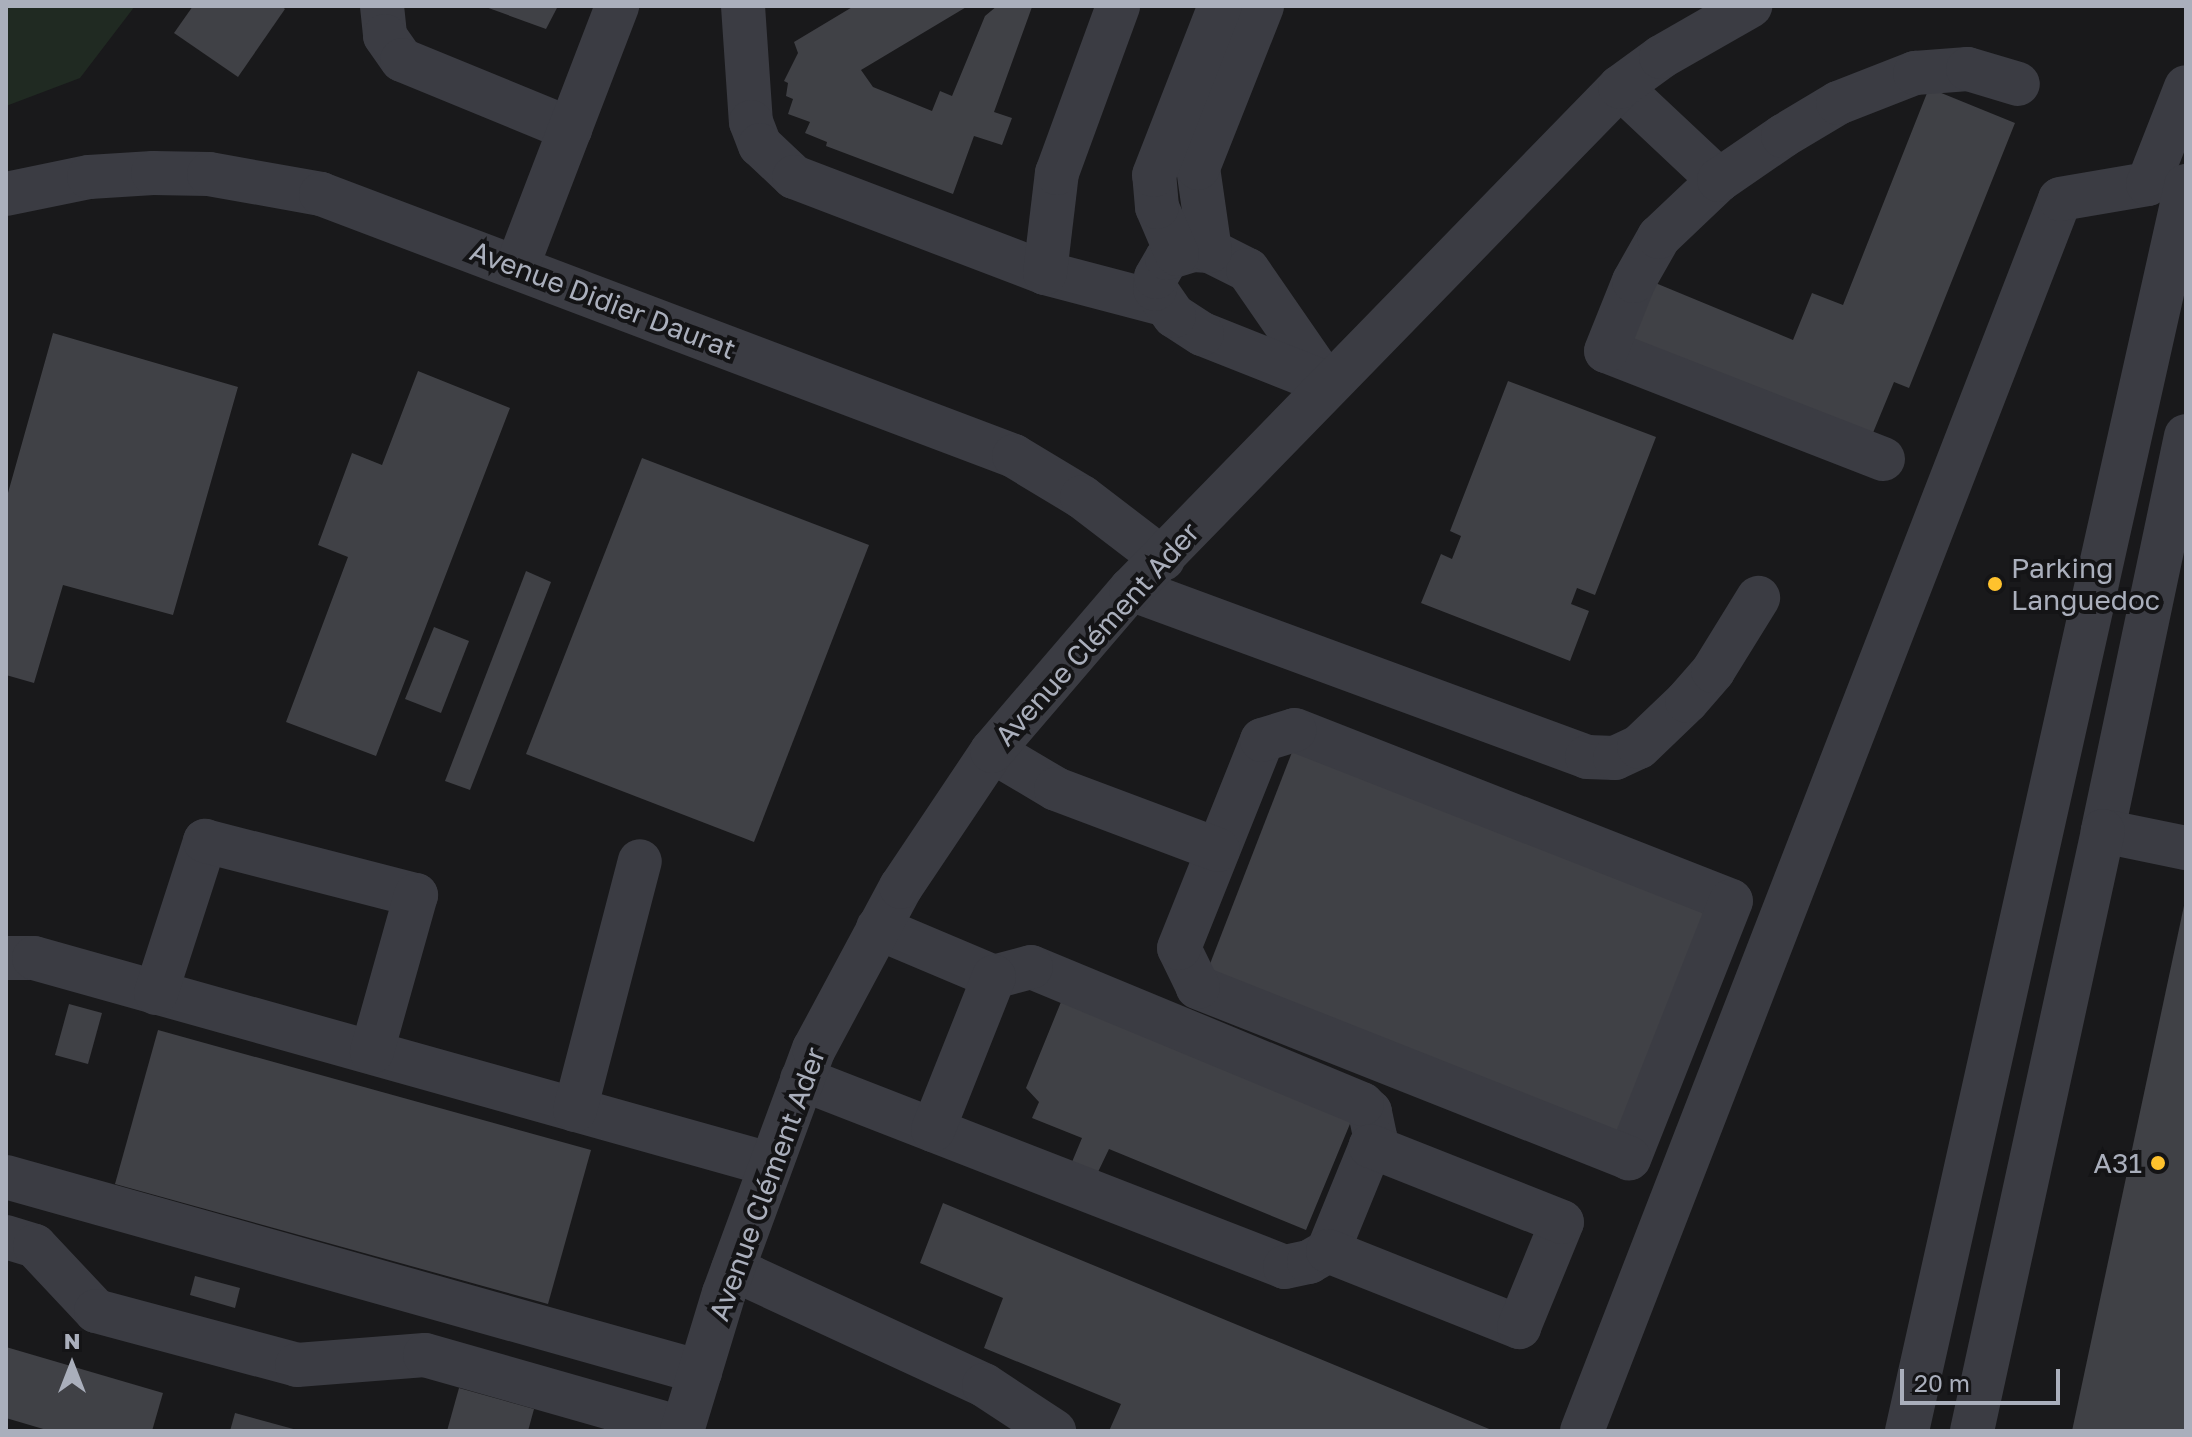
<!DOCTYPE html>
<meta charset="utf-8">
<style>
body{margin:0}
#map{position:relative;width:2192px;height:1437px;overflow:hidden;background:#19191b;font-family:"Golos Text",sans-serif}
div>[style]{position:absolute}
.green>*{inset:0;background:#202a22}
.building>*{inset:0;background:#404146}
.minor>*{height:44px;margin:-22px;padding:0 22px;transform-origin:22px;border-radius:22px;background:#3b3c43}
.dots>*{width:22px;height:22px;translate:-50% -50%;box-sizing:border-box;border:4px solid #141416;border-radius:50%}
span{translate:-50% -50%;white-space:nowrap;text-align:center;line-height:1.15;-webkit-text-stroke:8px #141416;paint-order:stroke}
.street-label{font-size:28px;color:#aaafbc}
.poi-label{font-size:28px;color:#aaafbc}
.left{translate:0 -50%;text-align:left}
.right{translate:-100% -50%;text-align:right}
.frame{position:absolute;inset:0;border:8px solid #aaafbc;pointer-events:none}
.north{position:absolute;left:32px;top:1325px;width:80px;height:80px;-webkit-text-stroke:6px #141416;paint-order:stroke;rotate:0deg;font-size:22px;font-weight:700;line-height:32px;text-align:center;color:#aaafbc}
.north::after{content:'';display:block;margin:auto;width:28px;height:36px;background:#aaafbc;clip-path:polygon(50% 0,100% 100%,50% 72%,0 100%)}
.scale{position:absolute;left:1900px;top:1369px;width:160px;height:36px;box-sizing:border-box;border:4px solid #aaafbc;border-top:0;padding-left:10px;font-size:24px;line-height:28px;white-space:nowrap;color:#aaafbc;-webkit-text-stroke:6px #141416;paint-order:stroke}
</style>
<div id="map">
<div class="green">
<div style="clip-path:polygon(6px 6px,135px 6px,80px 78px,6px 106px)"></div>
</div>
<div class="building">
<div style="clip-path:polygon(193px 6px,281px 6px,285px 9px,238px 77px,174px 33px)"></div>
<div style="clip-path:polygon(483px 6px,558px 6px,546px 29px)"></div>
<div style="clip-path:polygon(854px 6px,968px 6px,861px 70px,873px 87px,932px 111px,940px 91px,952px 96px,985px 16px,997px 6px,1032px 7px,994px 112px,1012px 118px,1002px 145px,974px 136px,953px 194px,826px 146px,827px 142px,805px 133px,810px 122px,788px 114px,793px 99px,786px 96px,788px 83px,784px 81px,798px 53px,794px 42px)"></div>
<div style="clip-path:polygon(1929px 88px,2015px 123px,1909px 388px,1894px 382px,1870px 440px,1628px 340px,1653px 282px,1793px 340px,1812px 293px,1843px 305px)"></div>
<div style="clip-path:polygon(53px 333px,238px 387px,173px 615px,63px 585px,34px 683px,6px 675px,6px 500px)"></div>
<div style="clip-path:polygon(418px 371px,510px 408px,376px 756px,286px 722px,348px 557px,318px 545px,352px 453px,382px 465px)"></div>
<div style="clip-path:polygon(1508px 381px,1656px 437px,1595px 595px,1577px 588px,1571px 604px,1589px 611px,1570px 661px,1421px 603px,1441px 554px,1452px 559px,1461px 536px,1450px 531px)"></div>
<div style="clip-path:polygon(642px 458px,869px 545px,754px 842px,526px 754px)"></div>
<div style="clip-path:polygon(526px 571px,551px 582px,470px 790px,445px 781px)"></div>
<div style="clip-path:polygon(434px 627px,469px 641px,441px 713px,405px 699px)"></div>
<div style="clip-path:polygon(1294px 747px,1706px 914px,1618px 1136px,1208px 969px)"></div>
<div style="clip-path:polygon(2185px 901px,2186px 1431px,2072px 1431px)"></div>
<div style="clip-path:polygon(1061px 1002px,1352px 1119px,1306px 1230px,1109px 1149px,1098px 1172px,1072px 1162px,1082px 1138px,1032px 1118px,1039px 1102px,1026px 1088px)"></div>
<div style="clip-path:polygon(69px 1004px,102px 1013px,88px 1064px,55px 1055px)"></div>
<div style="clip-path:polygon(158px 1030px,591px 1150px,548px 1304px,115px 1184px)"></div>
<div style="clip-path:polygon(943px 1203px,1494px 1431px,1109px 1431px,1121px 1404px,984px 1348px,1003px 1298px,920px 1263px)"></div>
<div style="clip-path:polygon(195px 1276px,240px 1288px,235px 1308px,190px 1295px)"></div>
<div style="clip-path:polygon(6px 1347px,163px 1393px,152px 1431px,50px 1431px,6px 1418px)"></div>
<div style="clip-path:polygon(459px 1388px,534px 1409px,528px 1431px,447px 1431px)"></div>
<div style="clip-path:polygon(235px 1413px,297px 1430px,297px 1431px,230px 1431px)"></div>
</div>
<div class="minor">
<div style="left:382px;top:6px;width:30px;rotate:84deg"></div>
<div style="left:385px;top:36px;width:29px;rotate:55deg"></div>
<div style="left:402px;top:60px;width:182px;rotate:22.3deg"></div>
<div style="left:743px;top:6px;width:116px;rotate:86.1deg"></div>
<div style="left:751px;top:122px;width:25px;rotate:69deg"></div>
<div style="left:760px;top:145px;width:47px;rotate:43.3deg"></div>
<div style="left:794px;top:177px;width:269px;rotate:20.9deg"></div>
<div style="left:1045px;top:273px;width:122px;rotate:14.7deg"></div>
<div style="left:1620px;top:87px;width:136px;rotate:43.2deg"></div>
<div style="left:6px;top:194px;width:85px;rotate:-11.6deg"></div>
<div style="left:89px;top:177px;width:64px;rotate:-3.6deg"></div>
<div style="left:153px;top:173px;width:56px;rotate:1deg"></div>
<div style="left:209px;top:174px;width:114px;rotate:10.1deg"></div>
<div style="left:321px;top:194px;width:741px;rotate:20.71deg"></div>
<div style="left:1014px;top:456px;width:79px;rotate:31.1deg"></div>
<div style="left:1082px;top:497px;width:102px;rotate:37.4deg"></div>
<div style="left:1194px;top:250px;width:16px;rotate:4deg"></div>
<div style="left:1210px;top:251px;width:42px;rotate:26.6deg"></div>
<div style="left:1248px;top:270px;width:137px;rotate:55.4deg"></div>
<div style="left:1326px;top:383px;width:133px;rotate:-158.4deg"></div>
<div style="left:1202px;top:334px;width:33px;rotate:-147deg"></div>
<div style="left:1174px;top:316px;width:33px;rotate:-125deg"></div>
<div style="left:1155px;top:289px;width:12px;rotate:-85deg"></div>
<div style="left:1156px;top:277px;width:22px;rotate:-60deg"></div>
<div style="left:1167px;top:258px;width:28px;rotate:-17deg"></div>
<div style="left:1210px;top:251px;width:84px;rotate:-98.2deg"></div>
<div style="left:1198px;top:168px;width:174px;rotate:-68.4deg"></div>
<div style="left:1177px;top:254px;width:51px;rotate:-113.1deg"></div>
<div style="left:1157px;top:207px;width:32px;rotate:-95deg"></div>
<div style="left:1154px;top:175px;width:181px;rotate:-68.7deg"></div>
<div style="left:517px;top:267px;width:280px;rotate:-69deg"></div>
<div style="left:1045px;top:273px;width:101px;rotate:-83.2deg"></div>
<div style="left:1057px;top:173px;width:178px;rotate:-69.9deg"></div>
<div style="left:2186px;top:436px;width:404px;rotate:101.9deg"></div>
<div style="left:2103px;top:831px;width:85px;rotate:11.6deg"></div>
<div style="left:1883px;top:459px;width:297px;rotate:-158.7deg"></div>
<div style="left:1606px;top:351px;width:75px;rotate:-68.2deg"></div>
<div style="left:1634px;top:281px;width:51px;rotate:-60.4deg"></div>
<div style="left:1659px;top:237px;width:83px;rotate:-43.5deg"></div>
<div style="left:1719px;top:180px;width:78px;rotate:-34.5deg"></div>
<div style="left:1783px;top:136px;width:64px;rotate:-31deg"></div>
<div style="left:1838px;top:103px;width:83px;rotate:-21.3deg"></div>
<div style="left:1915px;top:73px;width:53px;rotate:-4.3deg"></div>
<div style="left:1968px;top:69px;width:52px;rotate:16.7deg"></div>
<div style="left:1131px;top:589px;width:486px;rotate:20.2deg"></div>
<div style="left:1587px;top:757px;width:28px;rotate:2deg"></div>
<div style="left:1615px;top:758px;width:26px;rotate:-25deg"></div>
<div style="left:1639px;top:747px;width:66px;rotate:-43.8deg"></div>
<div style="left:1687px;top:701px;width:40px;rotate:-49deg"></div>
<div style="left:1713px;top:671px;width:86px;rotate:-58.3deg"></div>
<div style="left:1295px;top:730px;width:468px;rotate:21.4deg"></div>
<div style="left:1731px;top:901px;width:277px;rotate:111.6deg"></div>
<div style="left:1629px;top:1158px;width:464px;rotate:-158.4deg"></div>
<div style="left:1198px;top:987px;width:43px;rotate:-116deg"></div>
<div style="left:1179px;top:948px;width:224px;rotate:-68.2deg"></div>
<div style="left:1262px;top:740px;width:34px;rotate:-17deg"></div>
<div style="left:992px;top:751px;width:74px;rotate:30.7deg"></div>
<div style="left:1056px;top:789px;width:173px;rotate:20.6deg"></div>
<div style="left:6px;top:958px;width:28px"></div>
<div style="left:34px;top:958px;width:763px;rotate:15.66deg"></div>
<div style="left:156px;top:993px;width:160px;rotate:-72.1deg"></div>
<div style="left:205px;top:841px;width:218px;rotate:14.4deg"></div>
<div style="left:416px;top:895px;width:163px;rotate:105.7deg"></div>
<div style="left:802px;top:1079px;width:518px;rotate:21.27deg"></div>
<div style="left:1285px;top:1267px;width:25px;rotate:-12deg"></div>
<div style="left:1309px;top:1262px;width:22px;rotate:-30deg"></div>
<div style="left:1328px;top:1251px;width:124px;rotate:-67.8deg"></div>
<div style="left:1375px;top:1136px;width:25px;rotate:-102deg"></div>
<div style="left:1370px;top:1112px;width:11px;rotate:-135deg"></div>
<div style="left:1362px;top:1104px;width:358px;rotate:-157.5deg"></div>
<div style="left:1031px;top:967px;width:38px;rotate:165deg"></div>
<div style="left:994px;top:977px;width:126px;rotate:-157.1deg"></div>
<div style="left:575px;top:1110px;width:257px;rotate:-75.4deg"></div>
<div style="left:933px;top:1130px;width:165px;rotate:-68.3deg"></div>
<div style="left:6px;top:1177px;width:721px;rotate:15.69deg"></div>
<div style="left:6px;top:1237px;width:30px;rotate:17deg"></div>
<div style="left:35px;top:1246px;width:89px;rotate:46.8deg"></div>
<div style="left:96px;top:1311px;width:208px;rotate:15deg"></div>
<div style="left:297px;top:1365px;width:128px;rotate:-4.5deg"></div>
<div style="left:425px;top:1355px;width:267px;rotate:15.9deg"></div>
<div style="left:1328px;top:1251px;width:206px;rotate:21.7deg"></div>
<div style="left:1519px;top:1327px;width:113px;rotate:-67.7deg"></div>
<div style="left:1562px;top:1222px;width:206px;rotate:-158.4deg"></div>
<div style="left:733px;top:1269px;width:277px;rotate:24.8deg"></div>
<div style="left:984px;top:1385px;width:84px;rotate:33.3deg"></div>
<div style="left:682px;top:1431px;width:144px;rotate:-73.1deg"></div>
<div style="left:724px;top:1293px;width:260px;rotate:-69.8deg"></div>
<div style="left:814px;top:1049px;width:184px;rotate:-61.8deg"></div>
<div style="left:901px;top:887px;width:164px;rotate:-56.2deg"></div>
<div style="left:992px;top:751px;width:213px;rotate:-49.4deg"></div>
<div style="left:1131px;top:589px;width:701px;rotate:-45.75deg"></div>
<div style="left:1620px;top:87px;width:51px;rotate:-36.2deg"></div>
<div style="left:1661px;top:57px;width:103px;rotate:-29.8deg"></div>
<div style="left:1582px;top:1431px;width:1321px;rotate:-68.79deg"></div>
<div style="left:2060px;top:199px;width:89px;rotate:-9.7deg"></div>
<div style="left:2148px;top:184px;width:104px;rotate:-68.6deg"></div>
<div style="left:1907px;top:1431px;width:1276px;rotate:-77.37deg"></div>
<div style="left:1972px;top:1431px;width:614px;rotate:-77.68deg"></div>
</div>
<div class="dots">
<div style="left:1995px;top:584px;background:#ffc22d"></div>
<div style="left:2158px;top:1163px;background:#ffc22d"></div>
</div>
<div class="street-label">
<span style="left:603px;top:300px;rotate:21deg">Avenue Didier Daurat</span>
<span style="left:1097px;top:634px;rotate:-48deg">Avenue Clément Ader</span>
<span style="left:767px;top:1184px;rotate:-70deg">Avenue Clément Ader</span>
</div>
<div class="poi-label">
<span class="left" style="left:2011px;top:584px">Parking<br>Languedoc</span>
<span class="right" style="left:2142px;top:1163px">A31</span>
</div>
<div class="frame"></div>
<div class="north">N</div>
<div class="scale">20 m</div>
</div>
